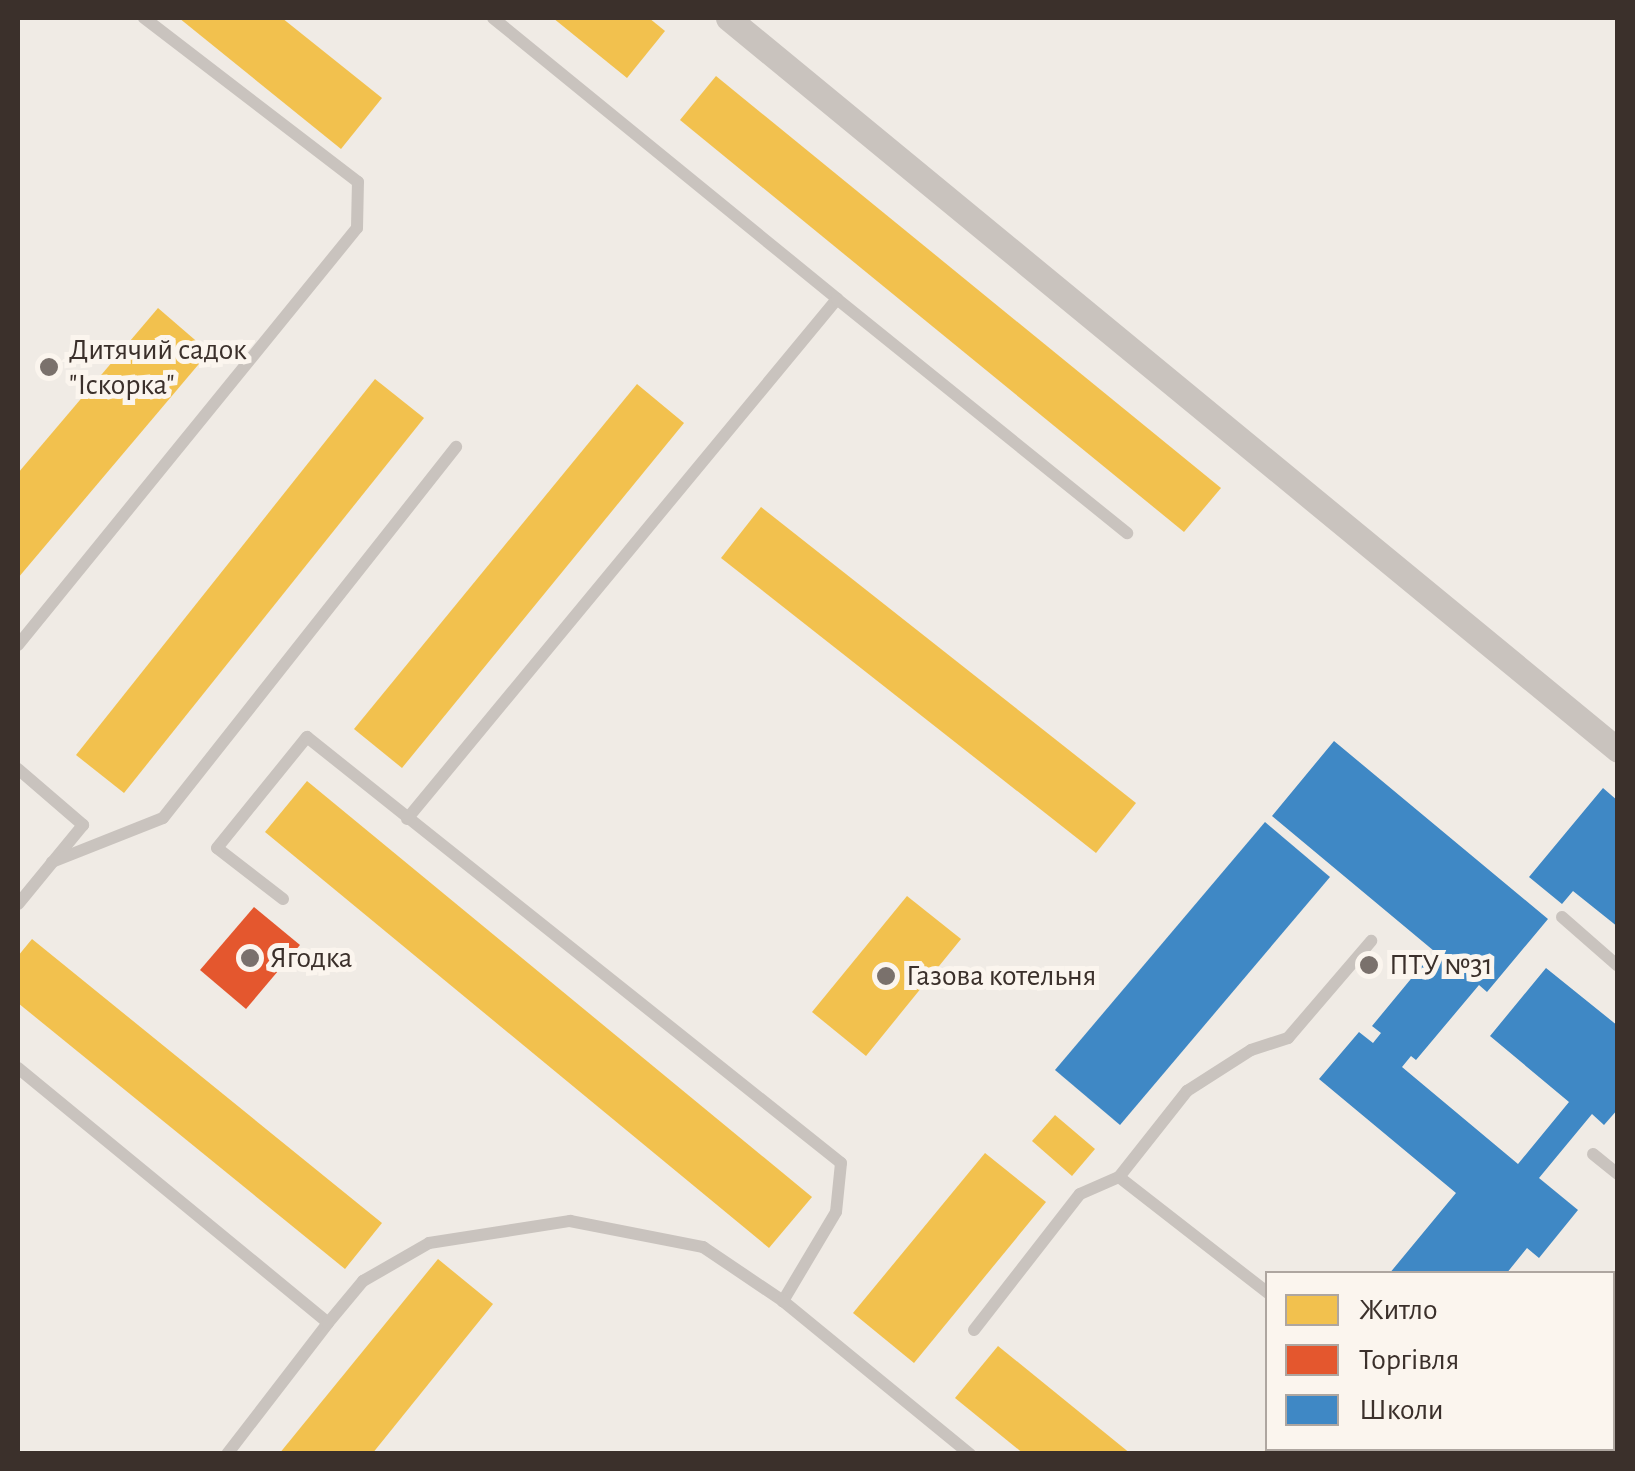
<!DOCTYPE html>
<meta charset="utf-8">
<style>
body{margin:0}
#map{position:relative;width:1635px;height:1471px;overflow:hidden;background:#f0ebe5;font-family:"Alegreya Sans",sans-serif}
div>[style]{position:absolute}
.homes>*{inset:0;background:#f2c14e}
.shops>*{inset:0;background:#e4572e}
.schools>*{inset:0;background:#3f88c5}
.service>*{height:12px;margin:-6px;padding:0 6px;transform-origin:6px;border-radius:6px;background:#c9c3be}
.minor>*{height:25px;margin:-12.5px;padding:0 12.5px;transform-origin:12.5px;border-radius:12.5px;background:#c9c3be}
.dots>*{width:28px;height:28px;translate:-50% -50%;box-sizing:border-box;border:5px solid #fbf5ee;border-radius:50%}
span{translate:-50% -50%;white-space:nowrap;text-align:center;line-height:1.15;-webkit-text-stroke:10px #fbf5ee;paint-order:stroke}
.poi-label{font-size:30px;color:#3b302b}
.left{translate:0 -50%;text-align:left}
.frame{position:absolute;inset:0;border:20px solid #3b302b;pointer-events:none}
.legend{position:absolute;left:1265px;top:1271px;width:350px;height:180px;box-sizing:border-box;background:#fbf5ee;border:2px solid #aea6a0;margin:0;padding:12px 18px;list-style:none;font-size:30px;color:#3b302b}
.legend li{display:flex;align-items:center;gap:20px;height:50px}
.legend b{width:50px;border:2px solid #aea6a0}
</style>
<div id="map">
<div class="homes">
<div style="clip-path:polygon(179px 18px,282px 18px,382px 98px,341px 149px)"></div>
<div style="clip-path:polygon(553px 18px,649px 18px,665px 31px,627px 78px)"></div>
<div style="clip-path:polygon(716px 76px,1221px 488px,1184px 532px,680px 120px)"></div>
<div style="clip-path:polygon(158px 308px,209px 352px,18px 578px,18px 473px)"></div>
<div style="clip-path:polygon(375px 379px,424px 418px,124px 793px,76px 755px)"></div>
<div style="clip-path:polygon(637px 384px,684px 423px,402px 768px,354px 729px)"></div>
<div style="clip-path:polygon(761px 507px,1136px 803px,1096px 853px,721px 558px)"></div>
<div style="clip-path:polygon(307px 781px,812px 1197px,769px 1248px,265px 832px)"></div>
<div style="clip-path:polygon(907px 896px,961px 939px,866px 1056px,812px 1012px)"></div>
<div style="clip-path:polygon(32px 939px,382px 1223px,345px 1269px,18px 1003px,18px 956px)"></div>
<div style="clip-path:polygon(1055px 1115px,1095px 1149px,1072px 1176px,1032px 1141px)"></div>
<div style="clip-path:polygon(985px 1153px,1046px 1202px,914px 1363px,853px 1313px)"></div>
<div style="clip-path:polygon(438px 1259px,493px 1304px,372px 1454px,279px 1454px)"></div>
<div style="clip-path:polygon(998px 1346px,1131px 1454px,1024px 1454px,955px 1398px)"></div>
<div style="clip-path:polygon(1267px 1448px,1344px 1448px,1350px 1454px,1262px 1454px)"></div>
</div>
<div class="shops">
<div style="clip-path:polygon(254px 907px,300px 945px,246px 1009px,200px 970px)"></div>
</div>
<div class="schools">
<div style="clip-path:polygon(1334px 741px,1548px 919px,1487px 992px,1479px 985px,1416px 1060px,1411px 1056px,1402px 1067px,1518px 1164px,1569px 1102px,1490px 1036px,1546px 968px,1618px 1026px,1618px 1109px,1604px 1125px,1592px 1114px,1539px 1178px,1578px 1210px,1539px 1258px,1527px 1248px,1506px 1274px,1389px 1274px,1456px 1193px,1319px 1079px,1359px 1032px,1373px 1043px,1381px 1033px,1372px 1026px,1434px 951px,1272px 816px)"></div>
<div style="clip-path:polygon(1603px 788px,1618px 801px,1618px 927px,1573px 891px,1562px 904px,1529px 877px)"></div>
<div style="clip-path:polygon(1265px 822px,1330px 877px,1120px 1125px,1055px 1070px)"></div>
</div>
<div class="service">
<div style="left:493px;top:18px;width:444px;rotate:39.2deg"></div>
<div style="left:18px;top:645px;width:537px;rotate:-50.89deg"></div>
<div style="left:357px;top:228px;width:46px;rotate:-88.8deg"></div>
<div style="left:358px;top:182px;width:270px;rotate:-142.5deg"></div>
<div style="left:18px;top:769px;width:86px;rotate:40.7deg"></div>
<div style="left:83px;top:825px;width:102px;rotate:129.4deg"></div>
<div style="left:407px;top:819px;width:675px;rotate:-50.41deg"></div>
<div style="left:837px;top:299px;width:373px;rotate:38.9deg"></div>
<div style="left:52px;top:862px;width:119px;rotate:-21.6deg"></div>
<div style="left:163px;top:818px;width:473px;rotate:-51.7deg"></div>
<div style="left:283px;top:899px;width:83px;rotate:-142.3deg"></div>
<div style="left:217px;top:848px;width:143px;rotate:-51deg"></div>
<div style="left:307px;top:737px;width:683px;rotate:38.58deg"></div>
<div style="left:841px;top:1163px;width:49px;rotate:95.8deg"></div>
<div style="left:836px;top:1212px;width:104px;rotate:120.8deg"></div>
<div style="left:1562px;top:917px;width:74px;rotate:41.2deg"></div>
<div style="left:18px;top:1068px;width:401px;rotate:39.4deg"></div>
<div style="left:328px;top:1323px;width:165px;rotate:127.6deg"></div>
<div style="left:1593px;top:1154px;width:32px;rotate:39deg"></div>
<div style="left:1119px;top:1177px;width:189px;rotate:37.9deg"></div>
<div style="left:328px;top:1323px;width:55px;rotate:-50.2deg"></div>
<div style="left:363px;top:1281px;width:76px;rotate:-29.9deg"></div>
<div style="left:429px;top:1243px;width:143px;rotate:-8.9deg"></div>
<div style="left:570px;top:1221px;width:136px;rotate:11.1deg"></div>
<div style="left:703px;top:1247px;width:97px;rotate:34deg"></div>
<div style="left:783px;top:1301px;width:242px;rotate:39.3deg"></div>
<div style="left:974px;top:1330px;width:172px;rotate:-52.1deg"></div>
<div style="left:1080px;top:1194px;width:43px;rotate:-23.6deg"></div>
<div style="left:1119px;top:1177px;width:110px;rotate:-51.7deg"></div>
<div style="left:1187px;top:1091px;width:76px;rotate:-32.6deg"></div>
<div style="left:1251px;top:1050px;width:39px;rotate:-18deg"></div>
<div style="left:1288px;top:1038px;width:128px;rotate:-49.4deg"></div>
<div style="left:1466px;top:1448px;width:8px;rotate:45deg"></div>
</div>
<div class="minor">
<div style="left:728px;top:18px;width:1152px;rotate:39.44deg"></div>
<div style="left:1612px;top:1442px;width:8px;rotate:-45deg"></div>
</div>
<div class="dots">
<div style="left:49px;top:367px;background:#7a716c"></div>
<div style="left:250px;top:958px;background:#7a716c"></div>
<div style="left:1369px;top:965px;background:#7a716c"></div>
<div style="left:886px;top:976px;background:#7a716c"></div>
</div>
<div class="poi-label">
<span class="left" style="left:69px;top:367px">Дитячий садок<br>"Іскорка"</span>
<span class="left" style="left:270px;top:958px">Ягодка</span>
<span class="left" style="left:1389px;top:965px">ПТУ №31</span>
<span class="left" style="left:906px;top:976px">Газова котельня</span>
</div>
<div class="frame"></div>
<ul class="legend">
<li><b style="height:28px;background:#f2c14e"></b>Житло</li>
<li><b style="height:28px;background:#e4572e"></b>Торгівля</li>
<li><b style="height:28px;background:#3f88c5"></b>Школи</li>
</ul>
</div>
